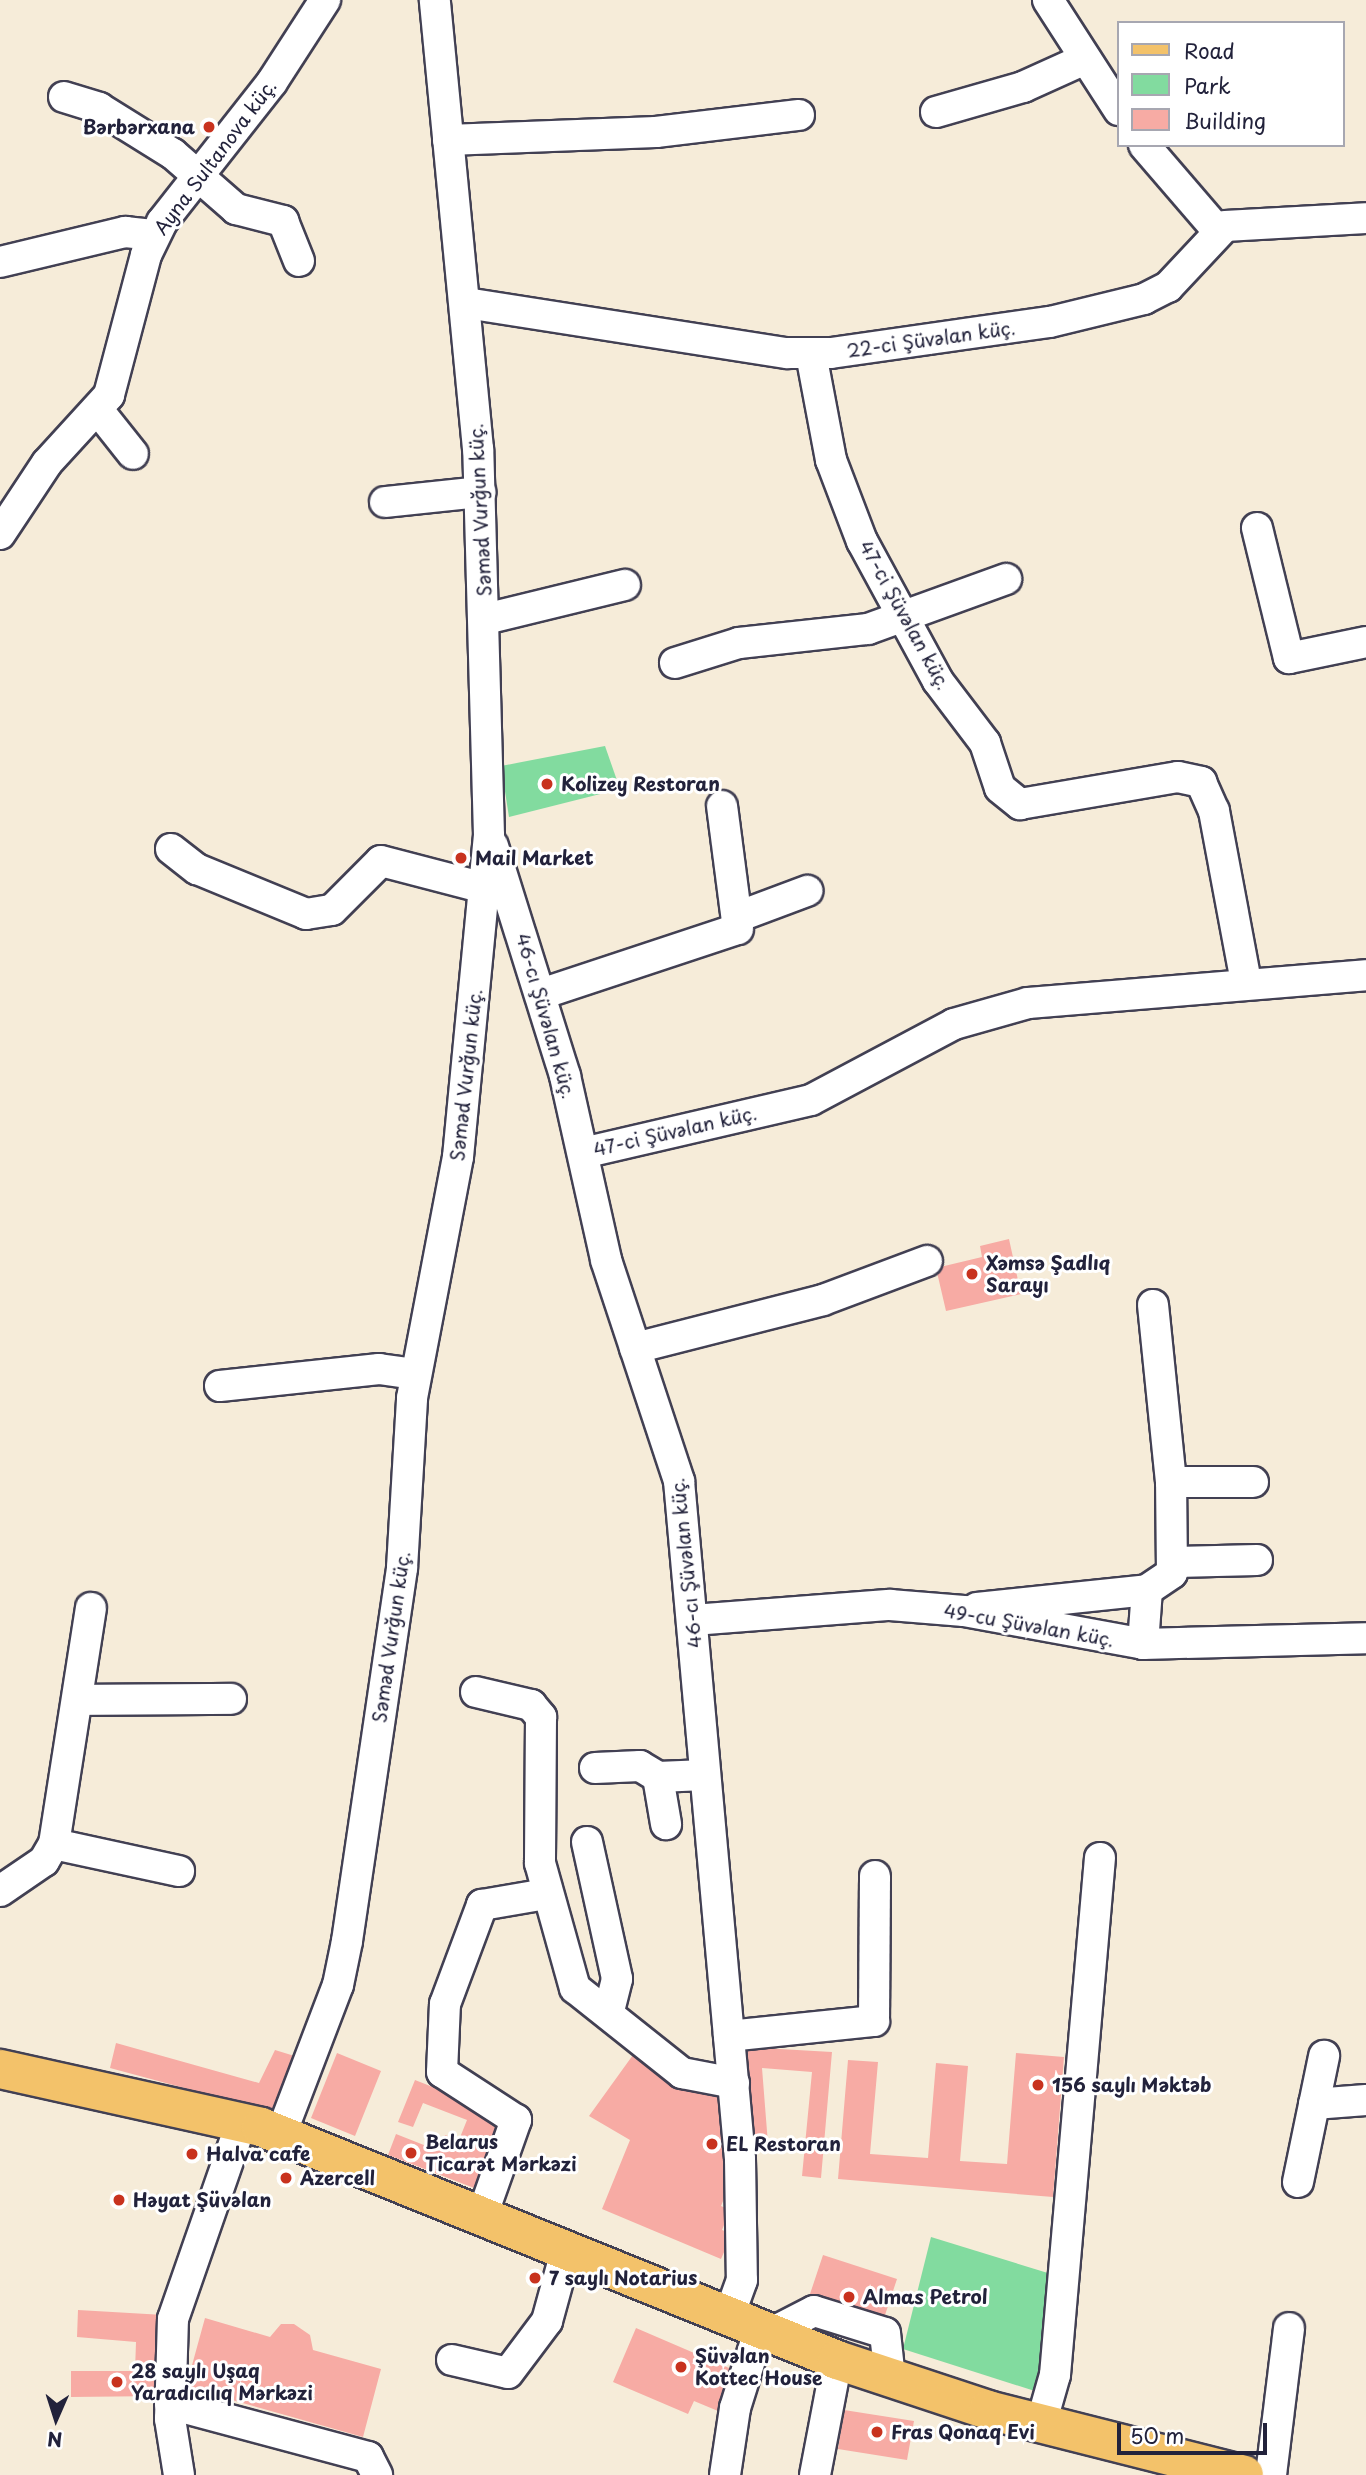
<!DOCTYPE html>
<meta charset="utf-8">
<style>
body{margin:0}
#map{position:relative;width:1366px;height:2475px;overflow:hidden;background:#f6ecd9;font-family:"Playpen Sans",sans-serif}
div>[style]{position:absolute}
.green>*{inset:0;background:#82db9f}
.building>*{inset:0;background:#f7aba4}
.roads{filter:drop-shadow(2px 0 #424053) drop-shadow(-2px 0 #424053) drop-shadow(0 2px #424053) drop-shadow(0 -2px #424053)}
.minor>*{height:30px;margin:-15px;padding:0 15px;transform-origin:15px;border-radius:15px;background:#fff}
.major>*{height:38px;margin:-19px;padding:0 19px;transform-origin:19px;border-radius:19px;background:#f3c26a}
.dots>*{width:19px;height:19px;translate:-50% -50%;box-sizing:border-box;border:4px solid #fff;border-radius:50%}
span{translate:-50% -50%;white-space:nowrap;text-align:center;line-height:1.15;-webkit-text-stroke:6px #fff;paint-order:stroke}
.poi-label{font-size:19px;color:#22223b;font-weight:700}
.right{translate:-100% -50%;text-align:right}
.left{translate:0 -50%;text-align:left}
.street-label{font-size:19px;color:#22223b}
.legend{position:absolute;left:1117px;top:21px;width:228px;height:126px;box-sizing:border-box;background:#fff;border:2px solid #a7a7b1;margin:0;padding:9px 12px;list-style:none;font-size:21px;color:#22223b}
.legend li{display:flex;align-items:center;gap:14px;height:35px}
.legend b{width:35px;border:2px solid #a7a7b1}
.north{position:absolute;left:21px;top:2384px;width:70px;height:70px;-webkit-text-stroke:5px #fff;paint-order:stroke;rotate:183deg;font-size:19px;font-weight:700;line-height:28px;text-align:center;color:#22223b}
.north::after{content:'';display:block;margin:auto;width:24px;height:32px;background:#22223b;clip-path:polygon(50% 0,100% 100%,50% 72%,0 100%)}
.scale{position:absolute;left:1117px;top:2423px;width:150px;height:32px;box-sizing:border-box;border:4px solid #22223b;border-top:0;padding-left:9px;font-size:21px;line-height:24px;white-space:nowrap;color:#22223b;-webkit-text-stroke:5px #fff;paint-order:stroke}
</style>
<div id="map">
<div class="green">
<div style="clip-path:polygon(605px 746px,620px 789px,509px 817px,501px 766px)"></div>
<div style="clip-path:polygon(931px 2237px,1051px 2274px,1038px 2392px,903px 2349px)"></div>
</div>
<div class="building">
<div style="clip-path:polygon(1009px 1239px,1021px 1294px,946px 1311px,936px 1268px,982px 1257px,980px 1246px)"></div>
<div style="clip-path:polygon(116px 2043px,259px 2083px,275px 2050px,301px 2058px,274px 2112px,110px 2068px)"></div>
<div style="clip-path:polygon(744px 2047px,832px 2052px,821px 2178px,802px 2176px,812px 2072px,762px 2068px,768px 2144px,752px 2145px)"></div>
<div style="clip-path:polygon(638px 2048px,666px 2079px,720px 2097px,725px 2168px,735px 2171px,721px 2206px,730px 2210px,722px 2230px,732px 2234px,721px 2259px,602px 2209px,630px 2140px,589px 2116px)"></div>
<div style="clip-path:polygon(337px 2053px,381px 2071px,355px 2136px,311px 2118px)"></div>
<div style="clip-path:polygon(1016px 2053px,1064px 2057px,1053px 2197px,838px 2179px,848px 2060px,878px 2062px,870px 2154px,928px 2158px,936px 2063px,968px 2066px,960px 2161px,1007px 2164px)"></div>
<div style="clip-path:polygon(415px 2080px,496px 2112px,491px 2125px,506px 2131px,482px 2191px,388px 2155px,396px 2134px,439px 2151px,445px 2135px,459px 2140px,467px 2120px,423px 2103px,413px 2127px,398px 2122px)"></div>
<div style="clip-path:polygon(823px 2255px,897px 2279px,883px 2321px,809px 2297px)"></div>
<div style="clip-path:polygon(78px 2310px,164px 2315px,162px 2396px,71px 2397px,71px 2371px,135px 2371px,136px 2342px,77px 2337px)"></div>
<div style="clip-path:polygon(205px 2318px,270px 2337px,281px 2324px,294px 2324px,310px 2335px,313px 2350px,381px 2369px,363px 2437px,186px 2387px)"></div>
<div style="clip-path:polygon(636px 2328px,736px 2371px,718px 2411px,694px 2401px,688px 2414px,613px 2382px)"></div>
<div style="clip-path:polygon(844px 2410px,914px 2421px,907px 2460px,838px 2449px)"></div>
</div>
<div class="roads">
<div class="minor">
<div style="left:1048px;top:0;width:131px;rotate:57.2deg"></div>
<div style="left:64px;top:97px;width:37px;rotate:17deg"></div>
<div style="left:99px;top:108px;width:87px;rotate:31.9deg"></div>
<div style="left:173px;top:154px;width:84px;rotate:41.1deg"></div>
<div style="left:236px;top:209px;width:49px;rotate:14.3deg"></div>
<div style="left:283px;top:221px;width:43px;rotate:68.2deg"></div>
<div style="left:936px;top:112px;width:91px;rotate:-16deg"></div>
<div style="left:1023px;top:87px;width:68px;rotate:-24.3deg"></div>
<div style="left:448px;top:140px;width:208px;rotate:-2.2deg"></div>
<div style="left:656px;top:132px;width:144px;rotate:-6.8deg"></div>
<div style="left:1144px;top:145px;width:112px;rotate:49.3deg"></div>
<div style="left:0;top:262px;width:129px;rotate:-13.5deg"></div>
<div style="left:125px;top:232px;width:30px;rotate:6deg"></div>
<div style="left:466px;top:303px;width:325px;rotate:8.9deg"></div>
<div style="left:787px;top:353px;width:44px"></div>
<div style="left:831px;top:353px;width:221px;rotate:-8.1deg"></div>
<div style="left:1050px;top:322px;width:97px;rotate:-13.7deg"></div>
<div style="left:1144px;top:299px;width:27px;rotate:-27deg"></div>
<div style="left:1168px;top:287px;width:83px;rotate:-46.9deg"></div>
<div style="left:1225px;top:226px;width:141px;rotate:-3.2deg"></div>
<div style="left:811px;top:354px;width:108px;rotate:79.3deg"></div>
<div style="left:831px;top:460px;width:87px;rotate:69.1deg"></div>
<div style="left:862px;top:541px;width:159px;rotate:61.5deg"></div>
<div style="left:938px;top:681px;width:78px;rotate:52.8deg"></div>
<div style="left:985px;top:743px;width:47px;rotate:71.6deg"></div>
<div style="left:1000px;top:788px;width:26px;rotate:39deg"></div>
<div style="left:1020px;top:804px;width:160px;rotate:-9.7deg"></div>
<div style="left:1178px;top:777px;width:24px;rotate:12deg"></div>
<div style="left:1201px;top:782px;width:32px;rotate:66deg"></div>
<div style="left:1214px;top:811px;width:174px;rotate:79.4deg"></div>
<div style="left:98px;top:410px;width:56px;rotate:51.5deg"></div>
<div style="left:385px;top:502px;width:96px;rotate:-6deg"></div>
<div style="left:1257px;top:528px;width:134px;rotate:76.2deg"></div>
<div style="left:1289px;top:658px;width:79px;rotate:-11.7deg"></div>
<div style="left:0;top:534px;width:85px;rotate:-56.5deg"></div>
<div style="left:47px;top:463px;width:92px;rotate:-47.6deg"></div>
<div style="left:109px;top:395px;width:145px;rotate:-75.2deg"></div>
<div style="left:146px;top:255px;width:37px;rotate:-64deg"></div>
<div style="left:162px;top:222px;width:178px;rotate:-51.8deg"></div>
<div style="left:272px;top:82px;width:98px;rotate:-57.1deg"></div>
<div style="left:485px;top:619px;width:144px;rotate:-13.7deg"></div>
<div style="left:675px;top:663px;width:67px;rotate:-17.4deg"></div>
<div style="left:739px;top:643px;width:130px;rotate:-6.2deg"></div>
<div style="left:868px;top:629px;width:147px;rotate:-19.9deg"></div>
<div style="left:493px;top:846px;width:241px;rotate:72.6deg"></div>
<div style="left:565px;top:1076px;width:189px;rotate:77.4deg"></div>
<div style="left:606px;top:1260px;width:233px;rotate:71.7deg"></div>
<div style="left:679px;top:1481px;width:681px;rotate:84.86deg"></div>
<div style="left:740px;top:2159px;width:121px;rotate:89.1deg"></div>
<div style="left:742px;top:2280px;width:37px;rotate:110deg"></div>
<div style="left:171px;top:849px;width:33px;rotate:38deg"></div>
<div style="left:197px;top:869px;width:118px;rotate:22.4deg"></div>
<div style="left:306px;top:914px;width:26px;rotate:-9deg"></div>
<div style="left:332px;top:910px;width:69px;rotate:-45deg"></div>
<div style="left:381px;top:861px;width:107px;rotate:14.6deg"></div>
<div style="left:740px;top:916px;width:72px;rotate:-20.5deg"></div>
<div style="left:541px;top:994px;width:207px;rotate:-18.3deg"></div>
<div style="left:738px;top:929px;width:124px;rotate:-97.4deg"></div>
<div style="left:583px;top:1153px;width:234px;rotate:-13.1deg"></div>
<div style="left:811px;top:1100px;width:162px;rotate:-28deg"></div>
<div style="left:954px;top:1024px;width:77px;rotate:-15.8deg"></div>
<div style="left:1028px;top:1003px;width:339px;rotate:-4.7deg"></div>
<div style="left:635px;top:1348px;width:194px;rotate:-14.3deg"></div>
<div style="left:823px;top:1300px;width:111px;rotate:-20.6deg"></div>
<div style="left:220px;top:1386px;width:160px;rotate:-6.1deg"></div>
<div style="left:379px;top:1369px;width:37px;rotate:8deg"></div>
<div style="left:1171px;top:1482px;width:82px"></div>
<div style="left:1176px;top:1562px;width:81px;rotate:-1.4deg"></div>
<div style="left:977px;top:1608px;width:171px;rotate:-6deg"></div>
<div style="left:1147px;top:1590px;width:30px;rotate:-34deg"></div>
<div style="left:1172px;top:1573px;width:91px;rotate:-90.6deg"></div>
<div style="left:1171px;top:1482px;width:178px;rotate:-95.8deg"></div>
<div style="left:693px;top:1620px;width:198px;rotate:-4.4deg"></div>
<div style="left:890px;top:1605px;width:74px;rotate:4.6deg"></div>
<div style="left:964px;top:1611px;width:182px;rotate:10.4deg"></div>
<div style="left:1143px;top:1644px;width:223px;rotate:-1.5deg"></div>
<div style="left:1143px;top:1644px;width:54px;rotate:-85.8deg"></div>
<div style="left:476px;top:1692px;width:57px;rotate:13.3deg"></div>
<div style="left:531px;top:1705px;width:16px;rotate:50deg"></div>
<div style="left:541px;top:1717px;width:146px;rotate:90.4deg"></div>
<div style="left:540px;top:1863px;width:130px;rotate:74.4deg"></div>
<div style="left:575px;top:1988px;width:137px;rotate:38.5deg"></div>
<div style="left:682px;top:2073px;width:53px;rotate:10.9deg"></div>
<div style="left:80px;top:1700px;width:151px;rotate:-0.4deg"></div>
<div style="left:595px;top:1768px;width:45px;rotate:-2.5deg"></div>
<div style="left:640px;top:1766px;width:21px;rotate:31deg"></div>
<div style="left:658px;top:1777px;width:47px;rotate:-2.4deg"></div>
<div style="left:658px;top:1777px;width:48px;rotate:80.3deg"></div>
<div style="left:587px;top:1842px;width:140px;rotate:77.6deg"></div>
<div style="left:617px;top:1979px;width:34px;rotate:104deg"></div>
<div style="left:54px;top:1844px;width:128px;rotate:12.2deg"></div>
<div style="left:0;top:1891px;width:53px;rotate:-34.3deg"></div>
<div style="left:44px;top:1861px;width:20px;rotate:-60deg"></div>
<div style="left:54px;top:1844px;width:239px;rotate:-81.1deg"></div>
<div style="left:729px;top:2036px;width:146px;rotate:-5.9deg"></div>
<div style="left:874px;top:2021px;width:145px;rotate:-89.6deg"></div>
<div style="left:1314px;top:2104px;width:52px;rotate:-4.4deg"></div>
<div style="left:281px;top:2134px;width:160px;rotate:-69.1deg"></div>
<div style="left:338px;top:1985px;width:45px;rotate:-78.4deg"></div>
<div style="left:347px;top:1941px;width:377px;rotate:-81.6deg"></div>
<div style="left:402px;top:1568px;width:170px;rotate:-86.6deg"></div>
<div style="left:412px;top:1398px;width:245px;rotate:-79.2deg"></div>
<div style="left:458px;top:1157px;width:323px;rotate:-84.5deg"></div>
<div style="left:489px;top:835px;width:386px;rotate:-91.6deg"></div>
<div style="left:478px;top:449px;width:451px;rotate:-95.5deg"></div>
<div style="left:1298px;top:2182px;width:129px;rotate:-78.3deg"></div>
<div style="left:483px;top:2213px;width:99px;rotate:-70.5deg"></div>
<div style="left:516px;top:2120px;width:88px;rotate:-147deg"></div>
<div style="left:442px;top:2072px;width:68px;rotate:-87.5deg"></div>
<div style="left:445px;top:2004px;width:106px;rotate:-69.5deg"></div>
<div style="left:482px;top:1905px;width:65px;rotate:-9.8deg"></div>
<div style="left:771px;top:2333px;width:48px;rotate:-27.1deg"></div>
<div style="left:814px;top:2311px;width:74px;rotate:17.2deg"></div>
<div style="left:885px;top:2333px;width:45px;rotate:83.7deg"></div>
<div style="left:452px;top:2360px;width:57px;rotate:13.1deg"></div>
<div style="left:508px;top:2373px;width:65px;rotate:-53.1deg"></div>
<div style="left:547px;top:2321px;width:76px;rotate:-74.7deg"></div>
<div style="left:170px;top:2404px;width:205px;rotate:15deg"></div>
<div style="left:368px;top:2457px;width:20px;rotate:63deg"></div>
<div style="left:1041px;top:2424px;width:51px;rotate:-74.1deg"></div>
<div style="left:1055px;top:2375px;width:519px;rotate:-85.03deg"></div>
<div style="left:179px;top:2475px;width:57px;rotate:-99.1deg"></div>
<div style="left:170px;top:2419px;width:100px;rotate:-88.3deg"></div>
<div style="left:173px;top:2319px;width:210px;rotate:-70.8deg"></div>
<div style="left:725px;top:2475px;width:68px;rotate:-81.5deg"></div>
<div style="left:735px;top:2408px;width:84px;rotate:-72.6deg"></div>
<div style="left:815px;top:2475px;width:117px;rotate:-79.2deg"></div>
<div style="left:1271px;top:2475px;width:148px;rotate:-83deg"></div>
</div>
<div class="major">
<div style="left:0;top:2069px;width:267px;rotate:12.5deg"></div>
<div style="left:261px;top:2127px;width:621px;rotate:22.02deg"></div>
<div style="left:837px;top:2360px;width:159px;rotate:18.3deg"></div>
<div style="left:988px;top:2410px;width:264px;rotate:14.2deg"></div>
</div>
</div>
<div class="dots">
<div style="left:209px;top:127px;background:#c8321e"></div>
<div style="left:547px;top:784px;background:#c8321e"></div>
<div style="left:461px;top:858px;background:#c8321e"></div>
<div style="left:972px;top:1274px;background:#c8321e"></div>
<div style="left:1038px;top:2085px;background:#c8321e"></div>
<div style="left:712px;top:2144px;background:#c8321e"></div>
<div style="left:411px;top:2153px;background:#c8321e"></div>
<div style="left:192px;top:2154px;background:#c8321e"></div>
<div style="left:286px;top:2178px;background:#c8321e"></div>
<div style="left:119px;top:2200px;background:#c8321e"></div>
<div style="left:535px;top:2278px;background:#c8321e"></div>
<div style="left:849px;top:2297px;background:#c8321e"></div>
<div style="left:681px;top:2367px;background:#c8321e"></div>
<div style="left:117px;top:2382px;background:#c8321e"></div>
<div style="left:877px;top:2432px;background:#c8321e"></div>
</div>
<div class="poi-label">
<span class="right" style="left:195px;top:127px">Bərbərxana</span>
<span class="left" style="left:561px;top:784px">Kolizey Restoran</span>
<span class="left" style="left:475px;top:858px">Mail Market</span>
<span class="left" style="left:986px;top:1274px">Xəmsə Şadlıq<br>Sarayı</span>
<span class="left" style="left:1052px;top:2085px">156 saylı Məktəb</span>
<span class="left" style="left:425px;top:2153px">Belarus<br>Ticarət Mərkəzi</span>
<span class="left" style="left:726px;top:2144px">EL Restoran</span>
<span class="left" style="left:206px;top:2154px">Halva cafe</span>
<span class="left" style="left:300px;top:2178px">Azercell</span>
<span class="left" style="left:133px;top:2200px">Həyat Şüvəlan</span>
<span class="left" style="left:549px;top:2278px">7 saylı Notarius</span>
<span class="left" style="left:863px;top:2297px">Almas Petrol</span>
<span class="left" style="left:695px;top:2367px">Şüvəlan<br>Kottec House</span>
<span class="left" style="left:131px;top:2382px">28 saylı Uşaq<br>Yaradıcılıq Mərkəzi</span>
<span class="left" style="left:891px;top:2432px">Fras Qonaq Evi</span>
</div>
<div class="street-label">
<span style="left:215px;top:157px;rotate:-53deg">Ayna Sultanova küç.</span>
<span style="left:931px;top:339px;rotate:-8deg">22-ci Şüvəlan küç.</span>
<span style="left:480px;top:510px;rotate:-93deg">Səməd Vurğun küç.</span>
<span style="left:905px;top:615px;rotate:61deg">47-ci Şüvəlan küç.</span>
<span style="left:546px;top:1016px;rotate:74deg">46-cı Şüvəlan küç.</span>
<span style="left:466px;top:1075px;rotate:-84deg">Səməd Vurğun küç.</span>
<span style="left:675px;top:1131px;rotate:-13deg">47-ci Şüvəlan küç.</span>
<span style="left:686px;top:1563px;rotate:-96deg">46-cı Şüvəlan küç.</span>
<span style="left:1029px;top:1625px;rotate:10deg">49-cu Şüvəlan küç.</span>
<span style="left:391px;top:1637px;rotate:-82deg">Səməd Vurğun küç.</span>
</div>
<ul class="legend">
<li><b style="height:9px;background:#f3c26a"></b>Road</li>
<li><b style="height:19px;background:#82db9f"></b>Park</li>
<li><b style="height:19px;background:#f7aba4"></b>Building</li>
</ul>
<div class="north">N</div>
<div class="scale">50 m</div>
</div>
